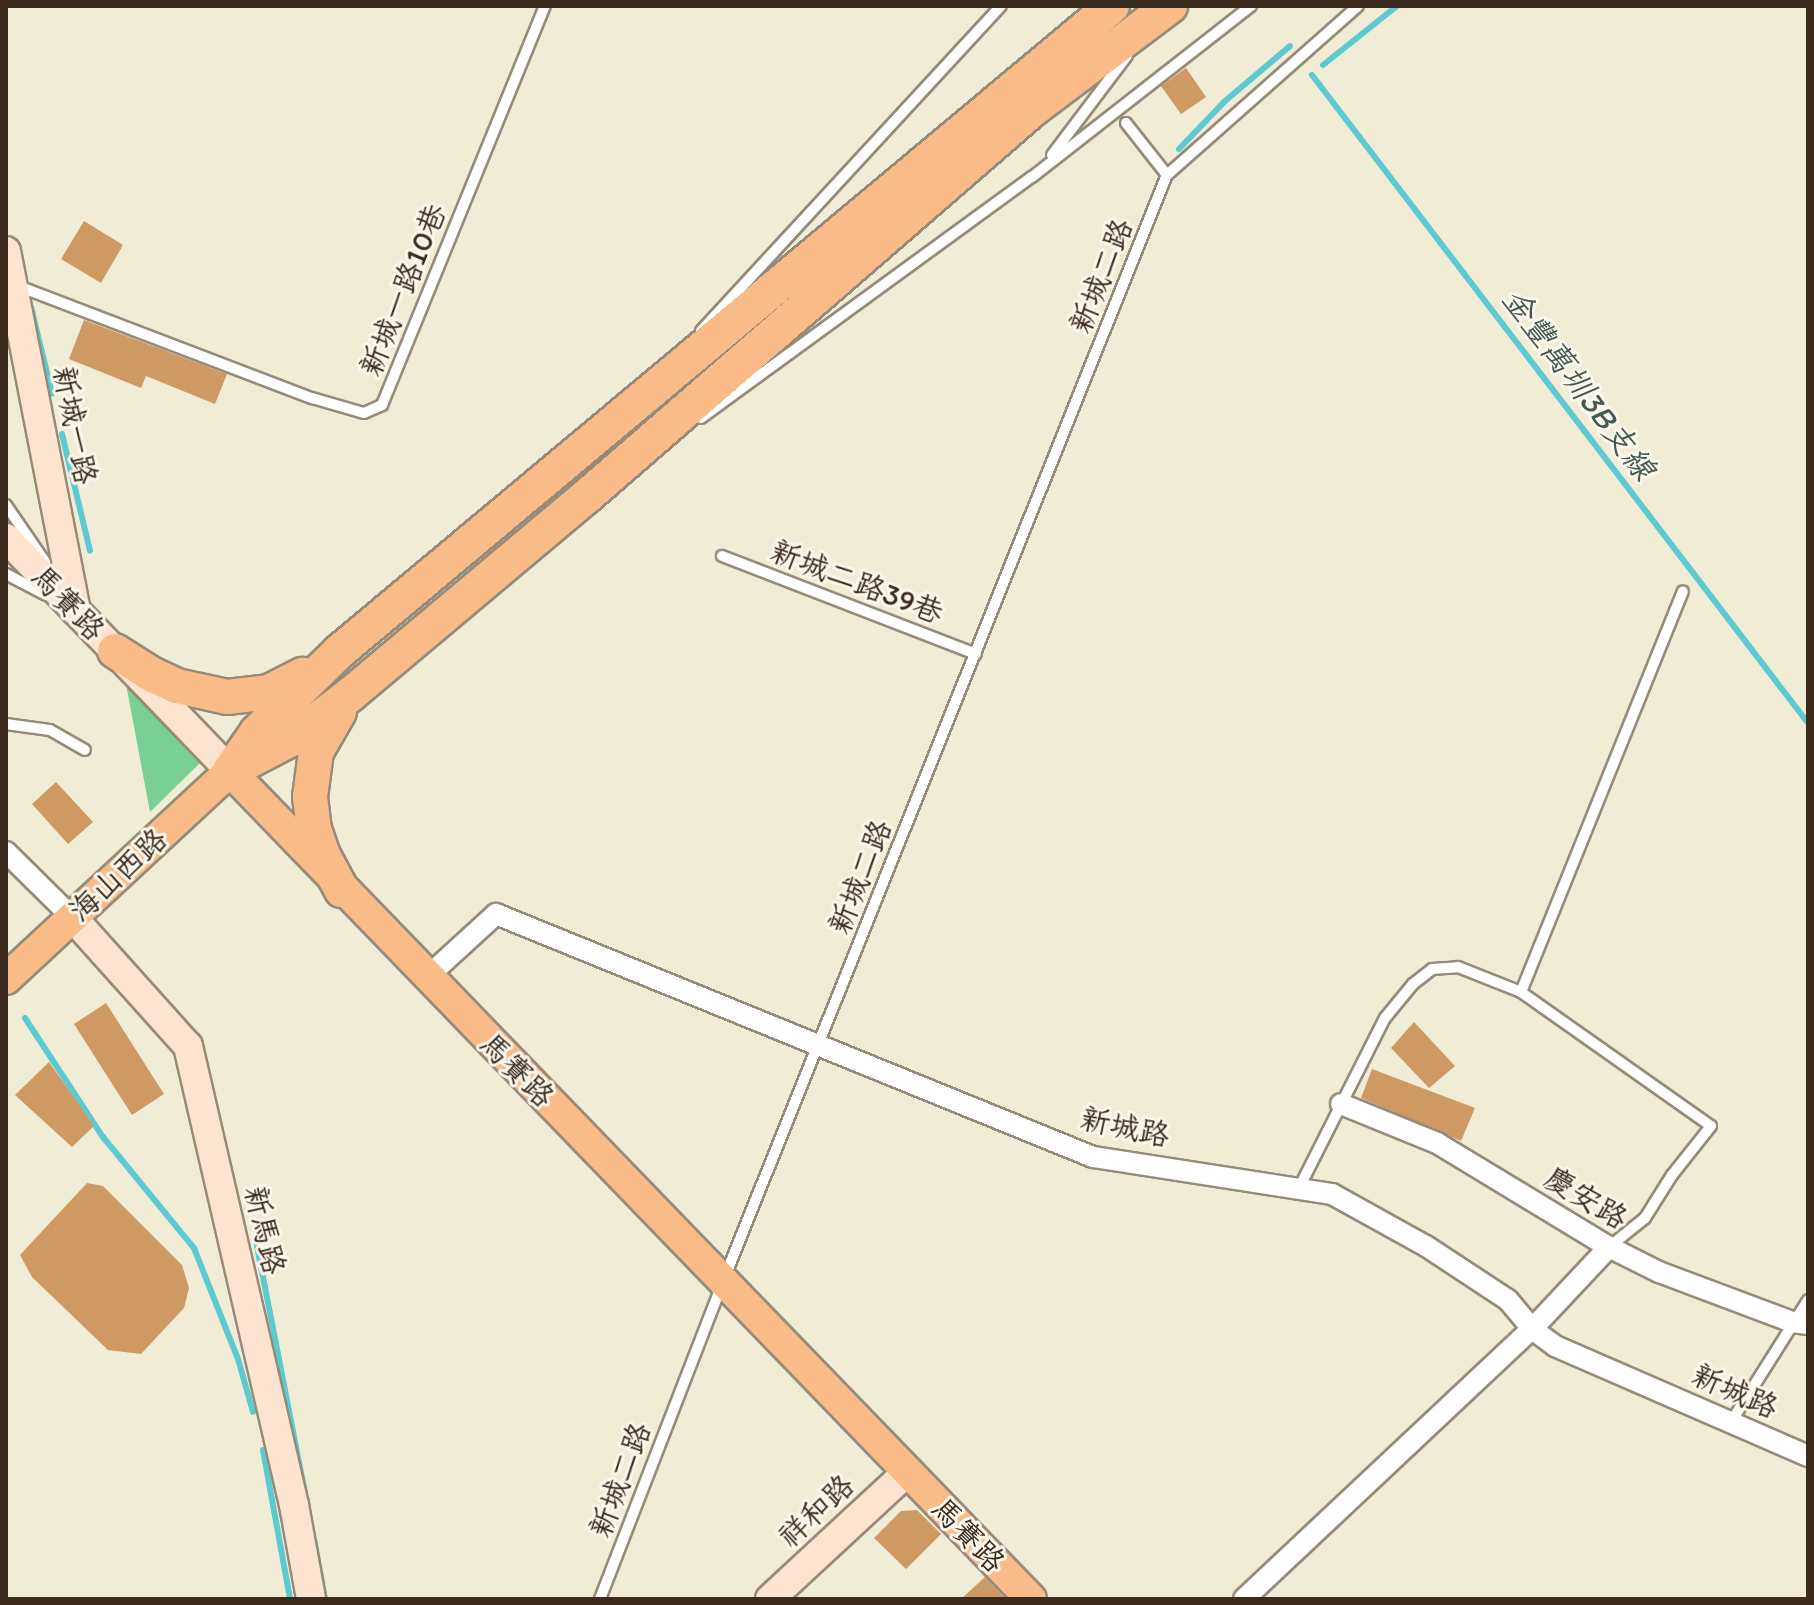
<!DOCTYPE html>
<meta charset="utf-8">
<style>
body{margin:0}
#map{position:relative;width:1814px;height:1605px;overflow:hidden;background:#f1ecd5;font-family:Itim,"LXGW WenKai TC",sans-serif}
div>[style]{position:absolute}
.green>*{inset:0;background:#79d096}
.stream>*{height:6px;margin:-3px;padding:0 3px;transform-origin:3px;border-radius:3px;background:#5dcad1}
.building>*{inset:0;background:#ce9963}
.roads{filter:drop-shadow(2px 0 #968b7a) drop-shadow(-2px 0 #968b7a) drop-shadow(0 2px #968b7a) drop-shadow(0 -2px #968b7a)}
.lane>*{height:10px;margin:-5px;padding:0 5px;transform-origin:5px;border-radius:5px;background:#fff}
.street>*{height:20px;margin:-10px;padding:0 10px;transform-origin:10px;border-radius:10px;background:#fff}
.secondary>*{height:28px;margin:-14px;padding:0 14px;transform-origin:14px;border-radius:14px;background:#fde4d0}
.primary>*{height:30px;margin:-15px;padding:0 15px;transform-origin:15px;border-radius:15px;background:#f9bc89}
.highway>*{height:34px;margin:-17px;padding:0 17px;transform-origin:17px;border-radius:17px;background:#f9bc89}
span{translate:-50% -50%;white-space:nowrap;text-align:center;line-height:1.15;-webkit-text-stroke:6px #fbf7ec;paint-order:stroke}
.street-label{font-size:30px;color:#3b2a1e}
.water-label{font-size:32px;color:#455a54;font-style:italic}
.frame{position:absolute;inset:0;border:8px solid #3b2a1e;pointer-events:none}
</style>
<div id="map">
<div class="green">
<div style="clip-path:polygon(126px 684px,200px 763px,150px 812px)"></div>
</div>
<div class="stream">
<div style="left:1323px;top:65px;width:95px;rotate:-38.6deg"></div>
<div style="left:1312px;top:75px;width:816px;rotate:52.57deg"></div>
<div style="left:1179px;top:149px;width:66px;rotate:-46.2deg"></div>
<div style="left:1225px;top:101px;width:85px;rotate:-40.2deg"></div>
<div style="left:31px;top:307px;width:89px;rotate:76.4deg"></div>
<div style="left:62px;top:434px;width:120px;rotate:76.5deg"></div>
<div style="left:25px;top:1018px;width:142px;rotate:56.8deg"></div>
<div style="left:103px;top:1137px;width:144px;rotate:50.7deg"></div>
<div style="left:194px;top:1248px;width:119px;rotate:68.4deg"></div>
<div style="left:238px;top:1359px;width:55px;rotate:74.2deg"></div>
<div style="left:256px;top:1241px;width:256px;rotate:79deg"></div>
<div style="left:263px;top:1450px;width:151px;rotate:79.7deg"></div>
<div style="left:314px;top:1539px;width:61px;rotate:79.6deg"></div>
</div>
<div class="building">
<div style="clip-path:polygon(1186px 68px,1206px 97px,1181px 114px,1161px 86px)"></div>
<div style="clip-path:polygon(84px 221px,123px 245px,101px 283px,61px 259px)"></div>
<div style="clip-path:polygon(84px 320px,227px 374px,215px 404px,146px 376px,141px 388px,69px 359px)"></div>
<div style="clip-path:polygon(56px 782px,93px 822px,68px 844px,32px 804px)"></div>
<div style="clip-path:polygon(106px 1003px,164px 1094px,132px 1115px,74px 1024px)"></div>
<div style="clip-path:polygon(1414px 1022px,1455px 1066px,1429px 1088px,1391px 1048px)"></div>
<div style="clip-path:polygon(49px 1062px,94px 1126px,72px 1147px,15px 1095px)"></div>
<div style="clip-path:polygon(1372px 1069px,1475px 1108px,1461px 1141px,1361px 1098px)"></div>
<div style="clip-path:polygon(87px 1183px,103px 1186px,182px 1265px,189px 1288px,184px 1308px,141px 1354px,108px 1350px,32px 1277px,20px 1255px)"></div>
<div style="clip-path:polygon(917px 1510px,941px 1534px,906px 1569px,874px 1538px,901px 1511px)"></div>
<div style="clip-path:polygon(985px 1577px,1006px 1599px,961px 1599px)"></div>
</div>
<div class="roads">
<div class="lane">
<div style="left:1126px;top:123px;width:66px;rotate:51.7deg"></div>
<div style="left:1167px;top:175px;width:255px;rotate:-41.5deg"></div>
<div style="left:1052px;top:155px;width:124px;rotate:-52.9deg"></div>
<div style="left:18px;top:286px;width:315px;rotate:20.9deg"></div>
<div style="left:312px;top:398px;width:54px;rotate:16.1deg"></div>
<div style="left:364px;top:413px;width:20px;rotate:-24deg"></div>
<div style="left:382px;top:405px;width:431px;rotate:-67.8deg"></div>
<div style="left:701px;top:331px;width:442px;rotate:-47.3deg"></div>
<div style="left:701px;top:418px;width:409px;rotate:-36.1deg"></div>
<div style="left:1032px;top:177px;width:278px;rotate:-38deg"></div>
<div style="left:6px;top:505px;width:69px;rotate:55.6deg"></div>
<div style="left:722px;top:556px;width:272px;rotate:21.1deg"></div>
<div style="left:6px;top:574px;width:45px;rotate:27.7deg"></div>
<div style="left:6px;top:724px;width:44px;rotate:7.8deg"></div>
<div style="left:50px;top:730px;width:40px;rotate:29.7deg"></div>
<div style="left:1521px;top:992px;width:432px;rotate:-68deg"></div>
<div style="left:1300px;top:1186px;width:188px;rotate:-63.2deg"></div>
<div style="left:1385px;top:1018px;width:44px;rotate:-50.5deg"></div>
<div style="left:1413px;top:984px;width:24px;rotate:-38deg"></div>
<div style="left:1432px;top:969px;width:26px;rotate:-4deg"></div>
<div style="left:1458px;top:967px;width:68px;rotate:21.6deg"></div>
<div style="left:1521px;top:992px;width:232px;rotate:35.2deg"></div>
<div style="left:1711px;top:1126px;width:63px;rotate:128.5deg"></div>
<div style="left:1672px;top:1175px;width:51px;rotate:122.1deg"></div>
<div style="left:1645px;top:1218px;width:46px;rotate:141.1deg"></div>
<div style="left:1731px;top:1422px;width:144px;rotate:-57.7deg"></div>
<div style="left:600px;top:1599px;width:343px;rotate:-68.8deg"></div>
<div style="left:724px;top:1279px;width:1190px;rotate:-68.14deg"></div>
</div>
<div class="street">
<div style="left:6px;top:852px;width:94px;rotate:44.6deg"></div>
<div style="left:426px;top:978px;width:95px;rotate:-42.4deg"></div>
<div style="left:496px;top:914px;width:645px;rotate:22.15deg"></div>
<div style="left:1093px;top:1157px;width:242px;rotate:8.8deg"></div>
<div style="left:1332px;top:1194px;width:107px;rotate:29deg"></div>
<div style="left:1426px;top:1246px;width:98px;rotate:33.4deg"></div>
<div style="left:1508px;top:1300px;width:38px;rotate:50deg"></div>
<div style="left:1532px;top:1329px;width:29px;rotate:36deg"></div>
<div style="left:1555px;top:1346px;width:276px;rotate:23.5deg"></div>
<div style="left:1341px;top:1104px;width:104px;rotate:22.1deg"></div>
<div style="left:1437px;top:1143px;width:201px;rotate:31.2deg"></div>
<div style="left:1609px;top:1247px;width:56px;rotate:26.6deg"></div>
<div style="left:1659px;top:1272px;width:142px;rotate:20.6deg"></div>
<div style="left:1792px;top:1322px;width:16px;rotate:7deg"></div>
<div style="left:1244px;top:1599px;width:395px;rotate:-43.2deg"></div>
<div style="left:1532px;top:1329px;width:112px;rotate:-46.8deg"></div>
</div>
<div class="secondary">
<div style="left:6px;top:251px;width:367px;rotate:79deg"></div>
<div style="left:6px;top:538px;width:323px;rotate:46.1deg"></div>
<div style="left:73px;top:918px;width:172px;rotate:48.1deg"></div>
<div style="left:188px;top:1046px;width:471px;rotate:77deg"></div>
<div style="left:294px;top:1505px;width:96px;rotate:79.7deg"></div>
<div style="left:770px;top:1599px;width:187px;rotate:-42.8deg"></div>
</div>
<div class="primary">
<div style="left:6px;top:979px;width:306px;rotate:-42.9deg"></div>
<div style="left:230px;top:771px;width:1152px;rotate:45.95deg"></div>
</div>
<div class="highway">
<div style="left:115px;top:651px;width:43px;rotate:32.6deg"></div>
<div style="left:151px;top:674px;width:29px;rotate:25deg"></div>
<div style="left:177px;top:686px;width:51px;rotate:12.4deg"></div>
<div style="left:227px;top:697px;width:42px;rotate:-6.8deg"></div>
<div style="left:269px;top:692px;width:38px;rotate:-27deg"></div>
<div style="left:339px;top:712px;width:46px;rotate:119.9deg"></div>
<div style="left:316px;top:752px;width:45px;rotate:97.6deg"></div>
<div style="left:310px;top:797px;width:32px;rotate:83deg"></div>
<div style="left:314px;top:829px;width:28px;rotate:71deg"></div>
<div style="left:323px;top:855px;width:40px;rotate:62deg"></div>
<div style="left:230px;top:771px;width:73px;rotate:-27.6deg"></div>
<div style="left:295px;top:737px;width:71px;rotate:-37.5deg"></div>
<div style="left:351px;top:694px;width:308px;rotate:-40deg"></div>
<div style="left:587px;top:496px;width:589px;rotate:-40.94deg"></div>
<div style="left:1032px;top:110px;width:173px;rotate:-37deg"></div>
<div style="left:230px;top:771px;width:47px;rotate:-55.3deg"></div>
<div style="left:257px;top:732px;width:116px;rotate:-44.3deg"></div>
<div style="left:340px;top:651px;width:1006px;rotate:-39.88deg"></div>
</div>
</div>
<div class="street-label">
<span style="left:1101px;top:276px;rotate:-68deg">新城二路</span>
<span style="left:403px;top:290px;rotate:-68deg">新城一路10巷</span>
<span style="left:75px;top:425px;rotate:79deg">新城一路</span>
<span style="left:857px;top:582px;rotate:21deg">新城二路39巷</span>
<span style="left:68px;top:603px;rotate:46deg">馬賽路</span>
<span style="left:118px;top:875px;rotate:-43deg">海山西路</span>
<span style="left:860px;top:877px;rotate:-68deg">新城二路</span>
<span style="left:517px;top:1070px;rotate:45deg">馬賽路</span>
<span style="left:1125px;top:1127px;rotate:12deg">新城路</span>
<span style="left:1586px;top:1198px;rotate:31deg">慶安路</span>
<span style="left:265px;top:1230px;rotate:77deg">新馬路</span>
<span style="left:1735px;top:1391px;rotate:24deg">新城路</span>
<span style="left:620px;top:1480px;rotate:-69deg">新城二路</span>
<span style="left:816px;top:1511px;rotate:-43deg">祥和路</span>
<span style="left:968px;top:1535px;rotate:46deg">馬賽路</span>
</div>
<div class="water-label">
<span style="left:1579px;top:384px;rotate:53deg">金豐萬圳3B支線</span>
</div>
<div class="frame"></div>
</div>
